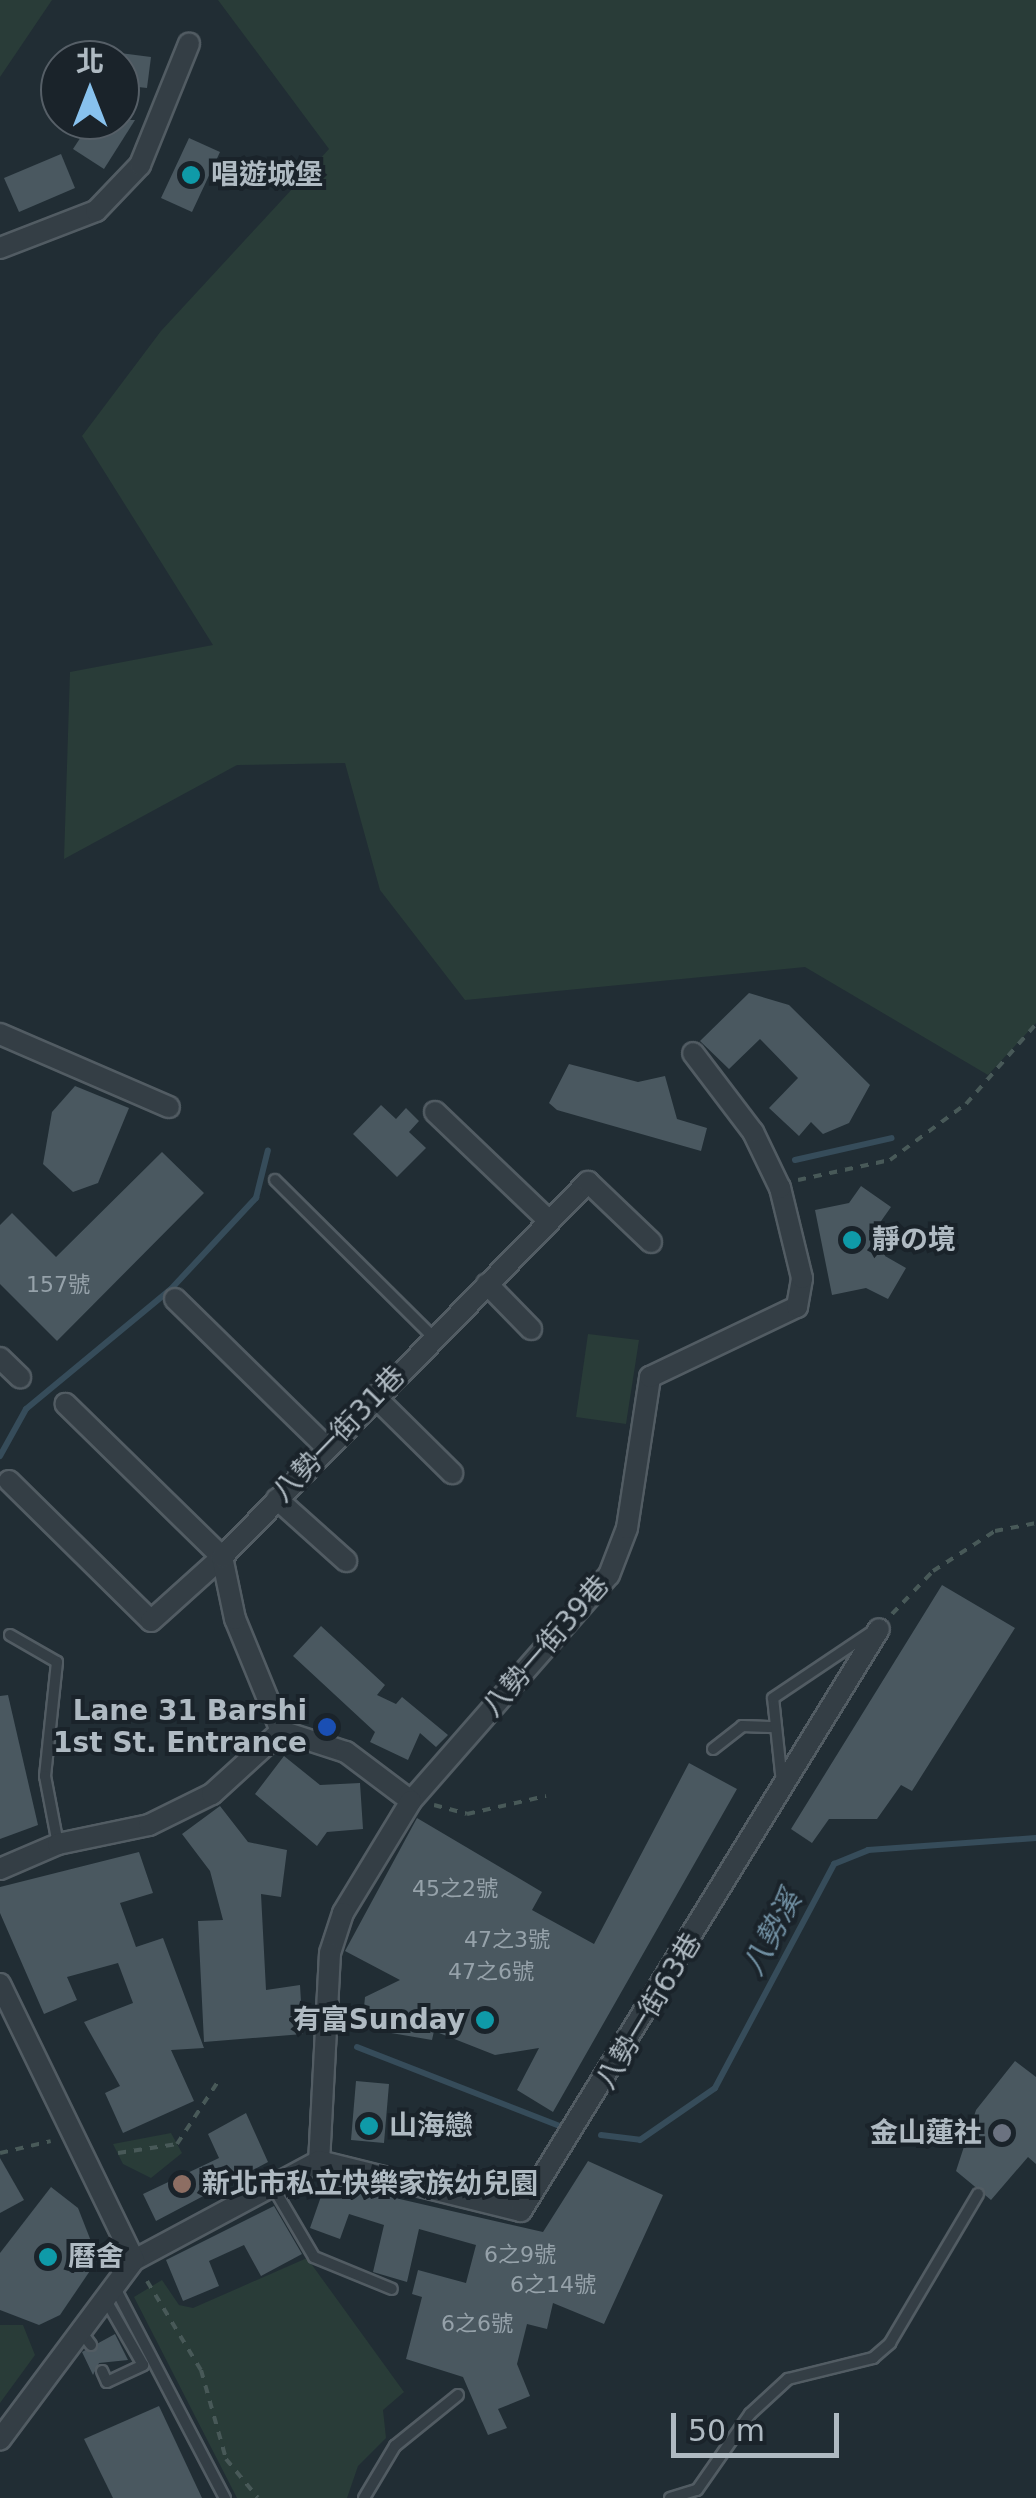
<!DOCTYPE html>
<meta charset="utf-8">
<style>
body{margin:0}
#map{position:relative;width:1036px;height:2498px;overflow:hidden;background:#212d34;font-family:"DejaVu Sans","Noto Sans TC","Noto Sans JP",sans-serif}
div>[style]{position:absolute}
.green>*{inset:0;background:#293c38}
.stream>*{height:6px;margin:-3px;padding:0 3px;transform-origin:3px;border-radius:3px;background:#364c5a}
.building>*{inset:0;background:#4a5860}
.path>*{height:4px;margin-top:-2px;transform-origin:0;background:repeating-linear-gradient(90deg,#485958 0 8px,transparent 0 16px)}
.roads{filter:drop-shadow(2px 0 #525c63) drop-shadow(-2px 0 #525c63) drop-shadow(0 2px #525c63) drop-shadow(0 -2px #525c63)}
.service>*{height:10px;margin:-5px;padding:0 5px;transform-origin:5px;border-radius:5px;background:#343e45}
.minor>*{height:20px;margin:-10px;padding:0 10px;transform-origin:10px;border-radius:10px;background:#343e45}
.dots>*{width:28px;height:28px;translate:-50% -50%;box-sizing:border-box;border:5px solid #1a232a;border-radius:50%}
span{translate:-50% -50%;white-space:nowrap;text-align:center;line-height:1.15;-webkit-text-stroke:8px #1a232a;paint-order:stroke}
.number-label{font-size:22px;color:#96a2aa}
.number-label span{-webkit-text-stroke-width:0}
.poi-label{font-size:28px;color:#afbac2;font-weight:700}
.left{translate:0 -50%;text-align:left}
.right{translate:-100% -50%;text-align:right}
.street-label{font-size:28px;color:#afbac2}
.water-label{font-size:30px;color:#7190a3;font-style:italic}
.north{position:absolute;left:40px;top:40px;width:100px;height:100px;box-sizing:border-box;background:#1a232a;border:2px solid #565f67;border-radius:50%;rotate:0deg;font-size:28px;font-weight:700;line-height:40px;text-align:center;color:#afbac2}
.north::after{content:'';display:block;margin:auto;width:35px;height:45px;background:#88c2ee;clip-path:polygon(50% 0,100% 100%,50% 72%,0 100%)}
.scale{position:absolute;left:671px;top:2413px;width:168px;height:45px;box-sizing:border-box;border:5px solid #afbac2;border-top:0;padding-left:12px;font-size:30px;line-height:35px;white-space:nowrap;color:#afbac2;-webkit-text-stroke:8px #1a232a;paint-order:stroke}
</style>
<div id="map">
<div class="green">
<div style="clip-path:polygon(0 0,52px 0,0 77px)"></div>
<div style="clip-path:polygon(218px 0,1036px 0,1036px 1023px,988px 1075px,805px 967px,465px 1000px,380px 890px,345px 763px,237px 765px,64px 859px,70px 672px,213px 645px,82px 436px,161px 331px,329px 149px)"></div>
<div style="clip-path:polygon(588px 1334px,639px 1340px,626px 1424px,576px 1417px)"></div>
<div style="clip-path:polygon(171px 2133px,182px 2153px,151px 2178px,123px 2164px,113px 2144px)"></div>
<div style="clip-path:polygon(307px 2258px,404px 2392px,383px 2410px,386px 2438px,358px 2466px,347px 2498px,237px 2498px,134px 2297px,162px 2280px,179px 2305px,193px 2308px)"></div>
<div style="clip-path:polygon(0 2325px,23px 2325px,35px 2355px,0 2403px)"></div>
</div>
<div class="stream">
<div style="left:795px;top:1160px;width:99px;rotate:-12.8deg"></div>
<div style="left:0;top:1456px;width:54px;rotate:-61deg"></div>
<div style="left:26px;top:1409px;width:188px;rotate:-39.6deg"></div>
<div style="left:171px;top:1289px;width:125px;rotate:-47deg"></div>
<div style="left:256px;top:1198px;width:49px;rotate:-76deg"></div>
<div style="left:357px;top:2047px;width:223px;rotate:21.3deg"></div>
<div style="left:601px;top:2135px;width:39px;rotate:7deg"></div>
<div style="left:640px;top:2140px;width:91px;rotate:-34.7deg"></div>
<div style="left:715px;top:2088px;width:254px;rotate:-62deg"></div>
<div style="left:834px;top:1864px;width:37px;rotate:-22deg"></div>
<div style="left:868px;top:1850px;width:168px;rotate:-4.1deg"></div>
</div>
<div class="building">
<div style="clip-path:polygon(120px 53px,151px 57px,147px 88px,120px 85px)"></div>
<div style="clip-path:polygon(92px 120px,135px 120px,104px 169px,73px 149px)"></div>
<div style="clip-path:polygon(189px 138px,220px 152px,192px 212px,161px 198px)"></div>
<div style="clip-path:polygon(61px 154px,75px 188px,19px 212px,4px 178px)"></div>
<div style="clip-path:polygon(749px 993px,789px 1005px,870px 1085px,849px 1123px,823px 1134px,811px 1122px,799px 1136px,769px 1108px,798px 1078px,760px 1039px,729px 1069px,700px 1041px)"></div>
<div style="clip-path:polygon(569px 1064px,638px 1082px,665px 1076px,677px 1119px,707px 1128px,701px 1151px,557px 1110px,549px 1103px)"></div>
<div style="clip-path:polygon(75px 1086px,129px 1108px,98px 1183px,73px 1192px,43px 1164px,52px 1112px)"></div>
<div style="clip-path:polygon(381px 1105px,396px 1119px,406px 1108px,419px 1121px,409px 1132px,426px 1148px,397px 1177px,353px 1134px)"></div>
<div style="clip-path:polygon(162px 1152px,204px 1193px,57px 1341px,0 1284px,0 1225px,12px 1213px,56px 1257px)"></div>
<div style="clip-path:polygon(861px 1186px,891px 1207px,879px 1224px,885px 1256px,906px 1268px,888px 1299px,866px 1288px,832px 1295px,815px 1210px,849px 1203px)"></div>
<div style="clip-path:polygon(942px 1585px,1015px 1628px,912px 1791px,901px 1785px,877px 1819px,829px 1819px,812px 1843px,791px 1829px)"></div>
<div style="clip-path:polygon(321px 1626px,385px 1685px,377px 1695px,396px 1704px,402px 1697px,448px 1735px,436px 1747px,420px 1733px,408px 1760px,370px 1742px,375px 1732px,293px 1656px)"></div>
<div style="clip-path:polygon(8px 1695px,38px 1825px,0 1839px,0 1696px)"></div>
<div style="clip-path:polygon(284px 1756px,320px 1785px,360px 1783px,363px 1829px,327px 1832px,317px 1846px,255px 1794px)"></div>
<div style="clip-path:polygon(689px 1763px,737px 1789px,553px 2112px,517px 2090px,539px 2048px,495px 2055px,434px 2031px,432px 2040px,362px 2028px,365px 1997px,400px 1980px,345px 1951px,417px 1818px,542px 1892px,532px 1910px,594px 1944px)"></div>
<div style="clip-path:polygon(220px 1806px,248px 1842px,287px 1850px,281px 1897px,261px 1894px,266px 1990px,300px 1985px,303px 2034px,204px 2042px,198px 1921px,223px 1920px,210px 1871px,182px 1834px)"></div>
<div style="clip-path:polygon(139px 1852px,153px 1893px,120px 1903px,136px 1947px,163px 1938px,204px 2048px,171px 2050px,194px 2101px,123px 2133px,105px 2093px,120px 2086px,84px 2022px,133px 2003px,118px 1963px,67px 1977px,77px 2000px,44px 2014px,0 1913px,0 1887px)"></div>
<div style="clip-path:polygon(1015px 2061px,1036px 2077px,1036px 2164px,1028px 2157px,991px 2200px,956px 2171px,976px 2110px)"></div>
<div style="clip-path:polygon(356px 2081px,389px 2084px,384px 2143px,351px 2140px)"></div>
<div style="clip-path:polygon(246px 2113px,268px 2162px,156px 2221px,143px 2194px,219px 2158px,208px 2134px)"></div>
<div style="clip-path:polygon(0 2158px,24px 2200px,0 2213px)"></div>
<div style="clip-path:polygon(588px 2161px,663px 2195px,604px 2324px,553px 2303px,547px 2329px,527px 2324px,517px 2364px,530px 2396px,498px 2409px,507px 2428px,488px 2435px,463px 2377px,406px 2359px,422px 2297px,412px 2294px,418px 2270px,466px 2283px,476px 2245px,419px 2229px,407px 2282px,373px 2272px,384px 2225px,349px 2214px,340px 2239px,310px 2228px,326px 2182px,543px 2232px)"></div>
<div style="clip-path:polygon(51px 2187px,78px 2208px,98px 2259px,60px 2315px,39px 2325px,0 2310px,0 2253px)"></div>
<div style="clip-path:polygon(274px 2206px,302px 2254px,261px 2276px,244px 2245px,209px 2261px,219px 2286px,183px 2301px,166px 2260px)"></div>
<div style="clip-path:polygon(115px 2334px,128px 2360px,99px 2363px,93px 2375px,82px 2352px)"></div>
<div style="clip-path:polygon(159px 2406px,202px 2498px,113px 2498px,84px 2439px)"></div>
</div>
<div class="path">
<div style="left:798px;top:1180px;width:94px;rotate:-12.3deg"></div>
<div style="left:890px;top:1160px;width:94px;rotate:-36.4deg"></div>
<div style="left:966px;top:1104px;width:106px;rotate:-48.8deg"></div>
<div style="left:892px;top:1614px;width:59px;rotate:-46.4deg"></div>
<div style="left:933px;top:1571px;width:74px;rotate:-32.8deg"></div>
<div style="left:995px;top:1531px;width:42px;rotate:-11deg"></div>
<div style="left:434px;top:1805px;width:34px;rotate:15deg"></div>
<div style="left:467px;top:1814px;width:81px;rotate:-12.8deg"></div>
<div style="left:0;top:2153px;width:52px;rotate:-13.2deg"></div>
<div style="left:118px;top:2153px;width:60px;rotate:-8.7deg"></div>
<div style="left:177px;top:2144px;width:77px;rotate:-56.7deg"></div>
<div style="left:147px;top:2281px;width:104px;rotate:58.8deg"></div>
<div style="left:201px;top:2370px;width:92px;rotate:74.3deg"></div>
<div style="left:226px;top:2459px;width:50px;rotate:50.6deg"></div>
</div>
<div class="roads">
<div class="service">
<div style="left:275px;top:1180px;width:223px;rotate:44.8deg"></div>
<div style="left:10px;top:1635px;width:54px;rotate:29.9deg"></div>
<div style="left:57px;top:1662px;width:115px;rotate:96deg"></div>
<div style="left:45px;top:1776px;width:69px;rotate:79.2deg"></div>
<div style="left:713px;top:1749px;width:37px;rotate:-38deg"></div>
<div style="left:742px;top:1726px;width:34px;rotate:2deg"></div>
<div style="left:782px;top:1783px;width:85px;rotate:-96deg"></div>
<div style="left:773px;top:1698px;width:120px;rotate:-33.8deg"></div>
<div style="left:273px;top:2187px;width:81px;rotate:59.6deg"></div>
<div style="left:314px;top:2257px;width:84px;rotate:22.3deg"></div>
<div style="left:113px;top:2284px;width:242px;rotate:62.4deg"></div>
<div style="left:79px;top:2329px;width:20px;rotate:53deg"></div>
<div style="left:102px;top:2371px;width:12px;rotate:66deg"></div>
<div style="left:107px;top:2382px;width:40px;rotate:-25deg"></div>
<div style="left:143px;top:2365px;width:78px;rotate:-119.8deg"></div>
<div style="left:364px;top:2498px;width:61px;rotate:-59.2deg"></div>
<div style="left:395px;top:2446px;width:81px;rotate:-39deg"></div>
<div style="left:670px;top:2498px;width:28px;rotate:-17deg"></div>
<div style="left:697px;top:2490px;width:93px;rotate:-55.1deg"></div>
<div style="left:750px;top:2414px;width:52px;rotate:-42.6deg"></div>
<div style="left:788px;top:2379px;width:88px;rotate:-13.9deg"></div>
<div style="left:873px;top:2358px;width:23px;rotate:-41deg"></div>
<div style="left:890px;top:2343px;width:173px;rotate:-59.4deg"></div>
</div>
<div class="minor">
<div style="left:0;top:248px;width:103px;rotate:-21.1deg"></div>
<div style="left:96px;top:211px;width:64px;rotate:-46.3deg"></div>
<div style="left:140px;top:165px;width:131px;rotate:-68deg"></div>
<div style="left:0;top:1034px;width:184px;rotate:23.4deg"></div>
<div style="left:435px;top:1112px;width:158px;rotate:43.7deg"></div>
<div style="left:487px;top:1284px;width:63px;rotate:45.6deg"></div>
<div style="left:175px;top:1299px;width:211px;rotate:44.4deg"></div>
<div style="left:0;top:1358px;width:28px;rotate:44deg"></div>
<div style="left:374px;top:1396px;width:110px;rotate:44.6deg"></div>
<div style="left:9px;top:1481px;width:199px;rotate:44.6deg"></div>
<div style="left:151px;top:1621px;width:96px;rotate:-42deg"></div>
<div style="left:222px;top:1557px;width:219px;rotate:-135.6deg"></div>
<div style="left:277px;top:1499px;width:93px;rotate:41.9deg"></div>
<div style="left:281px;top:1731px;width:121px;rotate:-112.3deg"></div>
<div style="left:235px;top:1619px;width:63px;rotate:-101.8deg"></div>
<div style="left:222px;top:1557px;width:524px;rotate:-45.7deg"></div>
<div style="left:588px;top:1182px;width:87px;rotate:43.6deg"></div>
<div style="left:411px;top:1801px;width:300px;rotate:-48.8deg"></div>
<div style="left:609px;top:1575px;width:50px;rotate:-69deg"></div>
<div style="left:627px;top:1528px;width:153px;rotate:-81.3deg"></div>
<div style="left:650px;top:1377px;width:163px;rotate:-25.5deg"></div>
<div style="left:797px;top:1307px;width:29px;rotate:-80deg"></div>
<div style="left:802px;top:1278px;width:93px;rotate:-103.7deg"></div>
<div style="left:780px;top:1188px;width:62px;rotate:-115.7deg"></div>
<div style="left:753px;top:1132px;width:99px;rotate:-127.2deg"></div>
<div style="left:0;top:1869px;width:63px;rotate:-23.3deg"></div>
<div style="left:58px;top:1844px;width:93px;rotate:-11.8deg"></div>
<div style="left:149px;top:1825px;width:70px;rotate:-26.2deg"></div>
<div style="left:212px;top:1794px;width:93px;rotate:-42.4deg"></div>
<div style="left:281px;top:1731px;width:68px;rotate:17.9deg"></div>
<div style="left:346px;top:1752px;width:81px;rotate:37deg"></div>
<div style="left:411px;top:1801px;width:131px;rotate:121.3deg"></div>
<div style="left:343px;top:1913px;width:42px;rotate:108deg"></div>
<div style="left:330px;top:1953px;width:208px;rotate:93deg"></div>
<div style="left:319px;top:2161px;width:210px;rotate:151.8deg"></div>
<div style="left:134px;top:2260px;width:224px;rotate:126.7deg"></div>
<div style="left:0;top:1984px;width:307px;rotate:64.1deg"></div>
<div style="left:319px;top:2161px;width:208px;rotate:13.9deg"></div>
<div style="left:521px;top:2211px;width:683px;rotate:-58.4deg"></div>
</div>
</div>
<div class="dots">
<div style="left:191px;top:175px;background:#0f9aa8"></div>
<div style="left:852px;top:1240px;background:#0f9aa8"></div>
<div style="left:327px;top:1727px;background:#1a4fb4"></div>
<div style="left:485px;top:2020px;background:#0f9aa8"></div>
<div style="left:369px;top:2126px;background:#0f9aa8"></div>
<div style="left:1002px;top:2133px;background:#6b7280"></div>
<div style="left:182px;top:2184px;background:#8d6e63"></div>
<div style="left:48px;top:2257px;background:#0f9aa8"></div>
</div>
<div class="number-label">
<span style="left:58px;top:1285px">157號</span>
<span style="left:455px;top:1889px">45之2號</span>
<span style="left:507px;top:1940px">47之3號</span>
<span style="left:491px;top:1972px">47之6號</span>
<span style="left:520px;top:2255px">6之9號</span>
<span style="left:553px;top:2285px">6之14號</span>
<span style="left:477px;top:2324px">6之6號</span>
</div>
<div class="poi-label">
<span class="left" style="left:211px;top:175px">唱遊城堡</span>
<span class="left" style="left:872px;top:1240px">靜の境</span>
<span class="right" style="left:307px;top:1727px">Lane 31 Barshi<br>1st St. Entrance</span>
<span class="right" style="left:465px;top:2020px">有富Sunday</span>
<span class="left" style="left:389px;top:2126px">山海戀</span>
<span class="right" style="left:982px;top:2133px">金山蓮社</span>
<span class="left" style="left:202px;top:2184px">新北市私立快樂家族幼兒園</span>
<span class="left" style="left:68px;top:2257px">曆舍</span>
</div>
<div class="street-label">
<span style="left:339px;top:1434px;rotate:-46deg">八勢一街31巷</span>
<span style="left:546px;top:1646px;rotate:-49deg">八勢一街39巷</span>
<span style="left:649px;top:2011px;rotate:-59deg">八勢一街63巷</span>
</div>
<div class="water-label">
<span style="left:772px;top:1933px;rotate:-62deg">八勢溪</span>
</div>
<div class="north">北</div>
<div class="scale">50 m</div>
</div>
